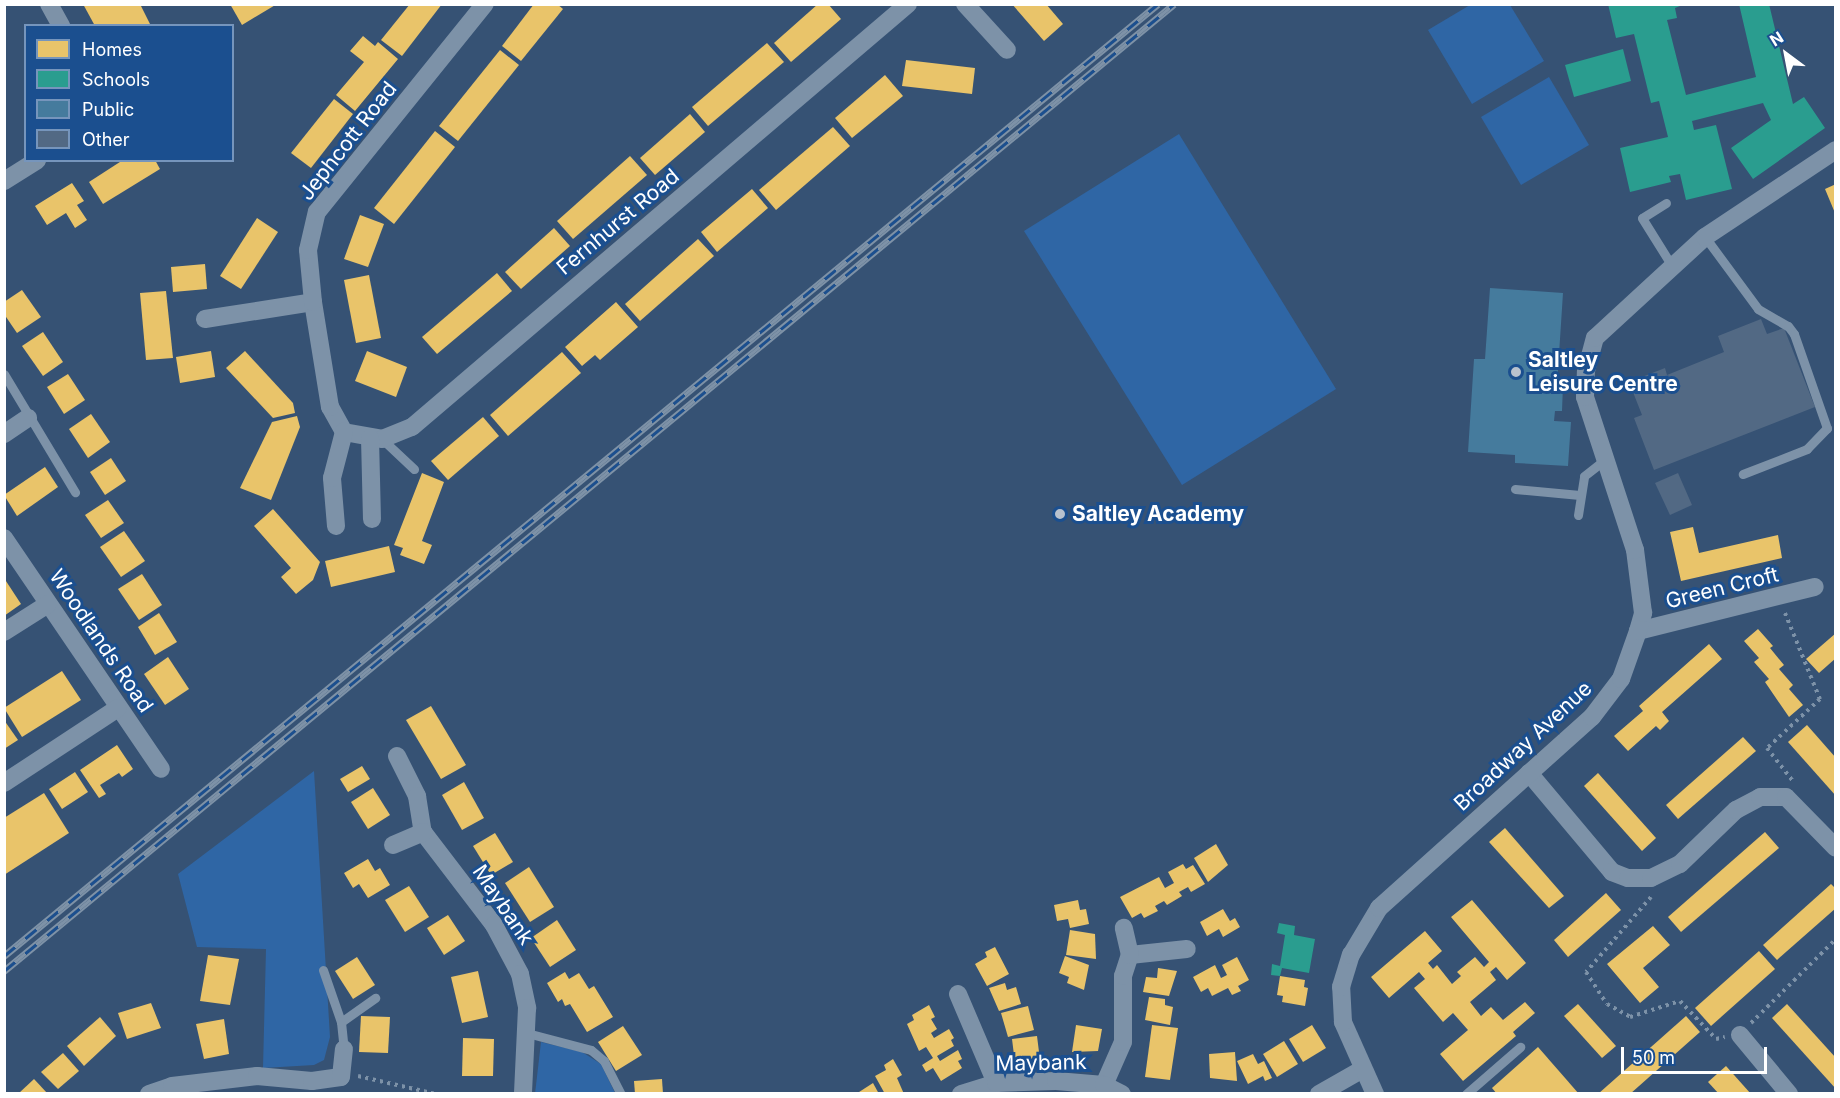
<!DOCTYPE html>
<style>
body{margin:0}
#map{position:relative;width:1840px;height:1098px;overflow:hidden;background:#365274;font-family:Inter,sans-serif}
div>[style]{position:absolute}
.green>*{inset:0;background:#2f66a5}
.homes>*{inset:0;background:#e9c46a}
.schools>*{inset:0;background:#2a9d8f}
.public>*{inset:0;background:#457b9d}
.building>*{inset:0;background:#526984}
.path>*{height:4px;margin-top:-2px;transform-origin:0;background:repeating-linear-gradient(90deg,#7d92a8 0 3px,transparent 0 7.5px)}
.service>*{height:9px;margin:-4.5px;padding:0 4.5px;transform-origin:4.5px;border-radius:4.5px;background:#7d92a8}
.minor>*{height:18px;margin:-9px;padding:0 9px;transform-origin:9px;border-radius:9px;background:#7d92a8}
.rail>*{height:7px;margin-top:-3.5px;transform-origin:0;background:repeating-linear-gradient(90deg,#1b4f8f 0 14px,#7e92a7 0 28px);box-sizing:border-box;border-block:2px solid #7e92a7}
.dots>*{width:16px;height:16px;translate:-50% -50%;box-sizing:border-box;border:3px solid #1b4f8f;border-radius:50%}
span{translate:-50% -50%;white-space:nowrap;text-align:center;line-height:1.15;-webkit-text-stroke:6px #1b4f8f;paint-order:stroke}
.street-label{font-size:21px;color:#fff}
.poi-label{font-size:21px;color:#fff;font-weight:700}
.left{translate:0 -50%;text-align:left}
.frame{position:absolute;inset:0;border:6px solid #fff;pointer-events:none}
.legend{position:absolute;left:24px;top:24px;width:210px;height:138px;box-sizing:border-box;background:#1b4f8f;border:2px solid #7695bc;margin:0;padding:8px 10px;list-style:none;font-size:18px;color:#fff}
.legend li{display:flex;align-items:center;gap:12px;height:30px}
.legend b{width:30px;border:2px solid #7695bc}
.north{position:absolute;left:1756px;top:24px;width:60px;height:60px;-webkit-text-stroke:4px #1b4f8f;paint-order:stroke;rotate:328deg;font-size:16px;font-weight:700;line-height:24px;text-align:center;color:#fff}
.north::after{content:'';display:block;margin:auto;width:21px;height:27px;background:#fff;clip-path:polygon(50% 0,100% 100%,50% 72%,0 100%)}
.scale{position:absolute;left:1621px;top:1047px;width:146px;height:27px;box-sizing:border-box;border:3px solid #fff;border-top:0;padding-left:8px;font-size:18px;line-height:21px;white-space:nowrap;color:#fff;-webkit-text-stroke:4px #1b4f8f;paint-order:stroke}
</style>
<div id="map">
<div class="green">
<div style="clip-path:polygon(1470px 5px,1510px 5px,1544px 61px,1472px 104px,1428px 30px)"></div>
<div style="clip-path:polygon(1549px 77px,1589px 145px,1521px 185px,1481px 117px)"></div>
<div style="clip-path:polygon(1179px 134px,1336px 389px,1182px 485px,1024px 231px)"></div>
<div style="clip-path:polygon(314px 771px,330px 1037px,324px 1060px,314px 1065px,263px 1068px,266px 949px,197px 947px,178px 874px)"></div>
<div style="clip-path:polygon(541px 1042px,582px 1052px,601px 1064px,615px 1093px,535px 1094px)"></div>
</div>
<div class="homes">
<div style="clip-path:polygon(83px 4px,140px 4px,151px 26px,95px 26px)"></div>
<div style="clip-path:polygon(230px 4px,277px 4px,242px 25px)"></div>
<div style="clip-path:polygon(410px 4px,442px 4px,402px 56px,381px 40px)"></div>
<div style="clip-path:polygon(534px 4px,557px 4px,563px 9px,521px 61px,502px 46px)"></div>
<div style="clip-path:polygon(818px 4px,828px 4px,841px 19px,791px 62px,774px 43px)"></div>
<div style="clip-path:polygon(1012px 4px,1046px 4px,1063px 24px,1044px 41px)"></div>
<div style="clip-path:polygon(363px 36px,375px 46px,378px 42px,398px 59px,355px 111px,336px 95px,364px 62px,350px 51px)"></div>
<div style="clip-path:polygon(767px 43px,784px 62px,708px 126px,692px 107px)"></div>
<div style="clip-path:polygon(500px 50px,519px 65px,458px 141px,439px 126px)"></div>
<div style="clip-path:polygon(906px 60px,975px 68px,972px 94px,902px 86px)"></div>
<div style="clip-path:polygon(885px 75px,903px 96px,852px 138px,835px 118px)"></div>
<div style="clip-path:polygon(334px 99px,353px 114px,311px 168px,291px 153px)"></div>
<div style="clip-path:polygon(690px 114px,705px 132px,655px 175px,640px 158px)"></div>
<div style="clip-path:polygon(833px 127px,850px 146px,776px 210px,759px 190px)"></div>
<div style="clip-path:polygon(435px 131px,455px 147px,394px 224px,374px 208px)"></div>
<div style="clip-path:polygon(630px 156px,647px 175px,573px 239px,557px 221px)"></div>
<div style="clip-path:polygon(123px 160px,155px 160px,160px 169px,103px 204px,89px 182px)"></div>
<div style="clip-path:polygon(72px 183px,84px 201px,77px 205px,87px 220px,75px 228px,66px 213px,47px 225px,35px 206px)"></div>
<div style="clip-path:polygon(1836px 184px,1836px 213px,1835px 213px,1825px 189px)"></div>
<div style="clip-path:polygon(752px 189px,768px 208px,717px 252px,701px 232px)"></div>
<div style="clip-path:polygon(360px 215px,384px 224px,368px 267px,344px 259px)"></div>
<div style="clip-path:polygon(257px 218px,278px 232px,241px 289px,220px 276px)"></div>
<div style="clip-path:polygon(554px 228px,570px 246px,521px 289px,505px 272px)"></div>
<div style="clip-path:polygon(698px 239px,714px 256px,640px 321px,625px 304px)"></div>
<div style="clip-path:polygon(205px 264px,207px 289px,173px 292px,171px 267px)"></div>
<div style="clip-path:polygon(497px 273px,512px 291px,437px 354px,422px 337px)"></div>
<div style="clip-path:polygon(369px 275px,381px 338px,356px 343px,344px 280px)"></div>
<div style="clip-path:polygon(22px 290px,41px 317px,17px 333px,4px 314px,4px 302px)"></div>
<div style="clip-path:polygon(166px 291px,173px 358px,146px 360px,140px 293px)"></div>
<div style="clip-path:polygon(616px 302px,638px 327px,600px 360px,595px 355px,582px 366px,565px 347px)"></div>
<div style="clip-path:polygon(43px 332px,63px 362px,43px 376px,22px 346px)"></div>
<div style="clip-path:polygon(211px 351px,215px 377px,180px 383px,176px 357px)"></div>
<div style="clip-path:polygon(245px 351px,293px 403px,295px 413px,273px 418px,226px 368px)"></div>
<div style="clip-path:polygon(367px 351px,407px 367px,396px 397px,355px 381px)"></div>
<div style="clip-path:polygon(562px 352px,581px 373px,508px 436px,490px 415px)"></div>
<div style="clip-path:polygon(68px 374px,85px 400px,64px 414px,47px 387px)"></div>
<div style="clip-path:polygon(91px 414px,110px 442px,88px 458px,69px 429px)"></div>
<div style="clip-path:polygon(297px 416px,300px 427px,271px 500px,240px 488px,272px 422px)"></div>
<div style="clip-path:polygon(483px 417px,499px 436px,448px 480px,431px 461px)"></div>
<div style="clip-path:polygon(111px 458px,126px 481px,105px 495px,90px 472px)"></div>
<div style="clip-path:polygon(45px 467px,58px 487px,17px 516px,4px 495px)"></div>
<div style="clip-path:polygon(422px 473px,444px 482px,422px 541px,432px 545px,424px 564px,400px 555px,403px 548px,394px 545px)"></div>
<div style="clip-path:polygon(108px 500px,124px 523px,101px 538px,85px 515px)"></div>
<div style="clip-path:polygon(273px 509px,320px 562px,313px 580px,296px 594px,281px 577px,291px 568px,254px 526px)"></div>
<div style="clip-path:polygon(1693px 527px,1699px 553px,1778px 535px,1782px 558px,1681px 581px,1670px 532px)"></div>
<div style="clip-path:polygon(124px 531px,145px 561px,121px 577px,100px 547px)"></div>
<div style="clip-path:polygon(389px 546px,395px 572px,331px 587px,325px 561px)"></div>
<div style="clip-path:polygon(142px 574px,162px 605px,139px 620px,118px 589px)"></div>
<div style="clip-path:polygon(4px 578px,21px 604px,4px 616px)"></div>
<div style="clip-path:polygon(159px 613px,177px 642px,155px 655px,138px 627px)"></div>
<div style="clip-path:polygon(1758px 629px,1773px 646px,1770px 648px,1784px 665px,1779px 669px,1793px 685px,1789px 689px,1803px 705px,1789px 717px,1765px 682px,1769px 679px,1754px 662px,1759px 658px,1744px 641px)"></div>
<div style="clip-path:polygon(1836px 633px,1836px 658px,1819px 673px,1806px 659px)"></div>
<div style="clip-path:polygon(1709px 644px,1722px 659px,1662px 712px,1669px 721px,1660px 730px,1656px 726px,1628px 751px,1614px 736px,1643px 711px,1639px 706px)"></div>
<div style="clip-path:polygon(168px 657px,189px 689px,165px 705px,144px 674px)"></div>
<div style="clip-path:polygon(62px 671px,81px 700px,22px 737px,4px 708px)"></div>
<div style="clip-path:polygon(431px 706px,466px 765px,441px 779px,406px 720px)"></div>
<div style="clip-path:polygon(4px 720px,18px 740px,4px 749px)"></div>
<div style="clip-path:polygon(1807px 725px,1836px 758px,1836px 796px,1788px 742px)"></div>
<div style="clip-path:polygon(1743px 737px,1756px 751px,1678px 819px,1666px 805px)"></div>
<div style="clip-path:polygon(117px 745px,133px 769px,122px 777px,119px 773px,100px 785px,106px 794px,99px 798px,80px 770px)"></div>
<div style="clip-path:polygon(362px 766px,370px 779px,348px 792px,340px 779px)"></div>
<div style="clip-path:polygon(75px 772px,88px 792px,62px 809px,49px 789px)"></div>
<div style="clip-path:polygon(1598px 773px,1656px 838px,1642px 851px,1584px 786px)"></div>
<div style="clip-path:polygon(464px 782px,484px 818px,462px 830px,442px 795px)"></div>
<div style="clip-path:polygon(373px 788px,390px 815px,368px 829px,351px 802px)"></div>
<div style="clip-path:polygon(44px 793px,69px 833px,4px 875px,4px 818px)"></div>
<div style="clip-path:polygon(1505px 828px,1564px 896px,1549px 908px,1489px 842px)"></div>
<div style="clip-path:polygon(1765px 832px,1779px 848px,1681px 932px,1668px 917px)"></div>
<div style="clip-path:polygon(495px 833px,513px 862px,491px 875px,473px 846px)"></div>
<div style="clip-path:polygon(1216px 844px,1228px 865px,1208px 882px,1194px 858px)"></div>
<div style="clip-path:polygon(368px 859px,375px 871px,380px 868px,390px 885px,368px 898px,359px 884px,353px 888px,344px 873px)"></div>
<div style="clip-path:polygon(1183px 864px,1186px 869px,1193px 865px,1205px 884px,1191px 892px,1188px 887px,1179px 892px,1182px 896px,1167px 905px,1164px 901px,1155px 906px,1158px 911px,1144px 918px,1141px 913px,1132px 918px,1120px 897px,1159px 877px,1165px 888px,1174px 883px,1168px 872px)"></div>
<div style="clip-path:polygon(529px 867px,554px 907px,530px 922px,505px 883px)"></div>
<div style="clip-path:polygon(1831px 884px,1836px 889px,1836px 908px,1777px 960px,1763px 945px)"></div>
<div style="clip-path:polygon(409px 886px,429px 917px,405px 932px,385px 900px)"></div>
<div style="clip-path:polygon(1606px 893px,1621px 910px,1568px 957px,1554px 940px)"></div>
<div style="clip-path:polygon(1078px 900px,1080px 910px,1086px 909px,1089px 924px,1070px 928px,1068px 919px,1057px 921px,1054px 905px)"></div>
<div style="clip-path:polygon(1472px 900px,1526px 963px,1507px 980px,1496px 967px,1490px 972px,1496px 980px,1470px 1002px,1481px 1016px,1491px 1007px,1503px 1020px,1525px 1002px,1535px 1013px,1513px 1032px,1516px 1036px,1463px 1081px,1440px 1054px,1468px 1030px,1453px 1013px,1443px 1022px,1414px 988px,1425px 979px,1419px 972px,1389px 998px,1371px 977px,1425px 931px,1442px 951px,1428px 963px,1433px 969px,1437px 965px,1452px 984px,1461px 976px,1457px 972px,1475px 957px,1484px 967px,1489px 962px,1451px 917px)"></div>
<div style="clip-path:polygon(1223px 909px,1230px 921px,1235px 918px,1240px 927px,1223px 937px,1219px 929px,1207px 936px,1200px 922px)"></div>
<div style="clip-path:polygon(448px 915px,465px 941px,444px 955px,427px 928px)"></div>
<div style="clip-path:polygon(557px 920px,576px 950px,550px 967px,531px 938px)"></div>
<div style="clip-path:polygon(1653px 926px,1670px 945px,1643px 968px,1659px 987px,1640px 1003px,1607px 964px)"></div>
<div style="clip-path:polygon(1070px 930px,1095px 934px,1096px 959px,1066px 955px)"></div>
<div style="clip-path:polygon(995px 947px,1009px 974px,987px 986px,975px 964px,987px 957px,985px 952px)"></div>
<div style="clip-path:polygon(1759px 951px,1775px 969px,1711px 1026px,1695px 1008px)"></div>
<div style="clip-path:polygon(208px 955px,239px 959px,230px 1005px,200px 1001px)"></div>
<div style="clip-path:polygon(1065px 956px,1089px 965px,1084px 990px,1067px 983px,1069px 977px,1059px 973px)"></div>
<div style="clip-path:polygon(357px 957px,375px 985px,353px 999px,335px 971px)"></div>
<div style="clip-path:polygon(1237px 957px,1249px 980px,1238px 986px,1241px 991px,1232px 995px,1228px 988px,1212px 996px,1208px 988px,1201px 992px,1193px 977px,1215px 965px,1221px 978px,1227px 975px,1222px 965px)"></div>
<div style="clip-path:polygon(1158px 968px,1177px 971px,1169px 996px,1143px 992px,1146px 977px,1157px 978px)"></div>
<div style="clip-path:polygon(478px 971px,488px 1017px,462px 1023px,451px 977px)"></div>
<div style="clip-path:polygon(565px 972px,569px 979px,579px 973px,589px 989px,594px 986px,613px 1017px,587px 1032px,570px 1004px,565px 1006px,562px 999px,558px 1002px,547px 983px)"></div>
<div style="clip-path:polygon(1280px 976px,1305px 980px,1304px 987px,1308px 988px,1305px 1006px,1282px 1002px,1283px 996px,1277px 995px)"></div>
<div style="clip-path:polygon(1005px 983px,1007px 990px,1016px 987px,1021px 1004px,999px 1011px,989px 988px)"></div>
<div style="clip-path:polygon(1149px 997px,1165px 999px,1165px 1005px,1173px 1007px,1170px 1025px,1145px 1020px)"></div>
<div style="clip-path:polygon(151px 1003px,161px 1028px,127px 1039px,118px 1013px)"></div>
<div style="clip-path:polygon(1578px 1004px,1616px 1046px,1602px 1058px,1564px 1016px)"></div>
<div style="clip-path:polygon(1787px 1004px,1836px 1058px,1836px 1089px,1772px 1018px)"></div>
<div style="clip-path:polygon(929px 1005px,935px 1017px,931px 1019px,937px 1029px,931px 1033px,934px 1038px,949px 1029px,954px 1038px,951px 1040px,954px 1046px,937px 1056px,940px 1061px,958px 1050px,962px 1059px,958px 1061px,962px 1068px,941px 1081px,933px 1068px,926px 1072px,922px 1065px,933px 1058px,926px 1047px,919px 1051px,907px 1024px,914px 1020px,912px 1015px)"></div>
<div style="clip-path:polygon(1028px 1006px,1034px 1030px,1008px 1037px,1001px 1013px)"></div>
<div style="clip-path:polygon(361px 1016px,390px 1017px,388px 1053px,359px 1052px)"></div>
<div style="clip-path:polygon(1686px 1016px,1700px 1032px,1630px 1094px,1598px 1094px)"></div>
<div style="clip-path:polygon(100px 1017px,116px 1036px,84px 1066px,67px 1046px)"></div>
<div style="clip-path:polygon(224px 1019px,229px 1054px,204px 1059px,196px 1024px)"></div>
<div style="clip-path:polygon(1076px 1025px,1102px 1029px,1098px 1051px,1072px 1052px)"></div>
<div style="clip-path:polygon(1152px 1025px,1178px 1028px,1170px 1080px,1145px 1077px)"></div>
<div style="clip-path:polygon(1312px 1025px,1326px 1048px,1303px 1062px,1289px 1039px)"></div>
<div style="clip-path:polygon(623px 1026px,642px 1055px,616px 1071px,598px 1042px)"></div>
<div style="clip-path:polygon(1037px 1036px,1040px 1060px,1015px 1063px,1012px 1039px)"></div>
<div style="clip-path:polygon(463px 1038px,494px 1039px,493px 1076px,462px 1076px)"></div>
<div style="clip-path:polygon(1284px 1041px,1298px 1064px,1277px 1077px,1263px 1054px)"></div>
<div style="clip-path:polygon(1538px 1047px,1579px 1094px,1497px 1094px,1492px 1088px)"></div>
<div style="clip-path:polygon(1235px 1052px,1237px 1081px,1210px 1078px,1209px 1054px)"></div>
<div style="clip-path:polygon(63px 1053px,79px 1071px,58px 1089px,41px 1072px)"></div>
<div style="clip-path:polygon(1253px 1054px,1258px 1064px,1264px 1061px,1272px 1078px,1265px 1081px,1263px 1076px,1248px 1084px,1237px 1061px)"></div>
<div style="clip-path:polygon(893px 1059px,902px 1075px,897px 1078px,904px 1094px,885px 1094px,875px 1076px,886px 1070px,884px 1065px)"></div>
<div style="clip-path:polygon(1726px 1066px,1751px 1094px,1719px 1094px,1708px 1082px)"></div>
<div style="clip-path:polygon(34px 1079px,48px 1094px,18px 1094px)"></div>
<div style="clip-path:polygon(662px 1079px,663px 1094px,635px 1094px,634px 1081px)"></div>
<div style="clip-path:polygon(873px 1083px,879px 1094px,856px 1094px)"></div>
</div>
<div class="schools">
<div style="clip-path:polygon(1608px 4px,1685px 4px,1675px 8px,1677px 18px,1667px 20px,1686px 95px,1756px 77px,1739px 4px,1769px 4px,1793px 104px,1804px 97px,1825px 128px,1753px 179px,1731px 148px,1771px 120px,1763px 103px,1692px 121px,1694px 130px,1716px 125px,1732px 189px,1686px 200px,1680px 174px,1669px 176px,1671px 182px,1630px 192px,1620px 148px,1668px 137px,1659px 101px,1651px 103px,1634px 34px,1616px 38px)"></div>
<div style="clip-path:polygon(1623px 49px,1631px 81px,1574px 97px,1565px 65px)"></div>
<div style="clip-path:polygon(1279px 923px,1295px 926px,1294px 935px,1315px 939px,1309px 973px,1282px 968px,1280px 976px,1271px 975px,1272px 964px,1280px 966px,1285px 935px,1277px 933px)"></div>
</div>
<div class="public">
<div style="clip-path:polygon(1490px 288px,1563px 293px,1557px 385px,1563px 385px,1562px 411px,1555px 411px,1554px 421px,1571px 422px,1568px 466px,1515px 463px,1515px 455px,1468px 452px,1474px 359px,1485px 359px)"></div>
</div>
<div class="building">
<div style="clip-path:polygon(1761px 319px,1767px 334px,1784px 328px,1815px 407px,1654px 470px,1634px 418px,1642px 415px,1629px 382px,1665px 368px,1667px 375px,1724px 352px,1718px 336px)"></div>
<div style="clip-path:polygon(1678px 473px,1692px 505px,1670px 515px,1655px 483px)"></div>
</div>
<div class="path">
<div style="left:1785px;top:613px;width:93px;rotate:67.9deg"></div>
<div style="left:1820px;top:699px;width:72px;rotate:137.2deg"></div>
<div style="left:1767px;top:748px;width:41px;rotate:52deg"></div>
<div style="left:1651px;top:897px;width:99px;rotate:130.9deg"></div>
<div style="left:1586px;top:972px;width:38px;rotate:57deg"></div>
<div style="left:1607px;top:1004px;width:26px;rotate:29deg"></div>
<div style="left:1630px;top:1017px;width:52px;rotate:-17.7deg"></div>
<div style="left:1680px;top:1001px;width:52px;rotate:46.5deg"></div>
<div style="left:1716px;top:1039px;width:9px;rotate:-13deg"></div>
<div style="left:1751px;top:1023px;width:120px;rotate:-44.7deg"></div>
<div style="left:358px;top:1076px;width:80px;rotate:13deg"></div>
</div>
<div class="service">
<div style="left:1666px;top:203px;width:28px;rotate:148deg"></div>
<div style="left:1642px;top:218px;width:57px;rotate:58deg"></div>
<div style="left:1705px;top:237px;width:89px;rotate:53.6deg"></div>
<div style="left:1758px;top:309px;width:34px;rotate:30deg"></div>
<div style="left:1788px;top:326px;width:10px;rotate:53deg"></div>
<div style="left:1794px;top:334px;width:100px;rotate:70.7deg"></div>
<div style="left:1827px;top:428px;width:29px;rotate:134deg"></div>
<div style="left:1807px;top:449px;width:69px;rotate:158.7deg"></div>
<div style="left:4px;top:374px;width:138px;rotate:59deg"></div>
<div style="left:382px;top:439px;width:44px;rotate:43.2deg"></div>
<div style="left:1515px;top:489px;width:65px;rotate:5.3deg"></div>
<div style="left:1578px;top:515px;width:39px;rotate:-81deg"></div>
<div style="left:1584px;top:476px;width:29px;rotate:-38deg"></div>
<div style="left:323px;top:970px;width:55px;rotate:70.9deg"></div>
<div style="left:341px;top:1022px;width:27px;rotate:84deg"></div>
<div style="left:341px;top:1022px;width:42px;rotate:-35.2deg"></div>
<div style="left:527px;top:1033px;width:66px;rotate:14.9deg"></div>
<div style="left:591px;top:1050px;width:17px;rotate:40deg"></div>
<div style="left:604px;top:1061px;width:37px;rotate:63deg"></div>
<div style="left:1466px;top:1094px;width:72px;rotate:-41deg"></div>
</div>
<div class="minor">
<div style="left:49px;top:4px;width:25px;rotate:61deg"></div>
<div style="left:965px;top:4px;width:62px;rotate:47.6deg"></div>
<div style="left:4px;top:181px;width:39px;rotate:-32deg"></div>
<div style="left:205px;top:319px;width:109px;rotate:-8.9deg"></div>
<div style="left:344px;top:432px;width:39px;rotate:10deg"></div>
<div style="left:382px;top:439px;width:32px;rotate:-22deg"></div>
<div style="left:412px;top:427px;width:652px;rotate:-40.46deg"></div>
<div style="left:344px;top:432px;width:29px;rotate:-119deg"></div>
<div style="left:330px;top:407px;width:106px;rotate:-99.2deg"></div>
<div style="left:313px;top:302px;width:52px;rotate:-95.5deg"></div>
<div style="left:308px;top:250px;width:39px;rotate:-77deg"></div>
<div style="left:317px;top:212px;width:267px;rotate:-51.1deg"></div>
<div style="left:4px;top:434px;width:29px;rotate:-34deg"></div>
<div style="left:370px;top:438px;width:81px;rotate:88.6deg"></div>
<div style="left:336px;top:526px;width:48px;rotate:-94.8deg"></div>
<div style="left:332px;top:478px;width:48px;rotate:-75.4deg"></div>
<div style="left:4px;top:538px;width:279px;rotate:55.8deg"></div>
<div style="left:1638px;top:631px;width:182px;rotate:-14deg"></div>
<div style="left:4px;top:632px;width:52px;rotate:-32.5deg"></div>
<div style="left:397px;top:756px;width:45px;rotate:63.4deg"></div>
<div style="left:417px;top:796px;width:36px;rotate:81deg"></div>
<div style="left:423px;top:832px;width:117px;rotate:52.6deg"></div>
<div style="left:494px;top:925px;width:55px;rotate:62deg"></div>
<div style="left:520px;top:974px;width:35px;rotate:78deg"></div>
<div style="left:527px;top:1008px;width:86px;rotate:92.7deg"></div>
<div style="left:1529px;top:773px;width:129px;rotate:50deg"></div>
<div style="left:1612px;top:872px;width:17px;rotate:21deg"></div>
<div style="left:1628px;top:878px;width:23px"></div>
<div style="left:1651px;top:878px;width:32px;rotate:-26deg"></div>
<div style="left:1680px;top:864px;width:78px;rotate:-44deg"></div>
<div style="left:1736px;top:810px;width:27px;rotate:-28deg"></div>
<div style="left:1760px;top:797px;width:26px"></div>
<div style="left:1786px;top:797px;width:71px;rotate:45.6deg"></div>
<div style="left:4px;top:783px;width:136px;rotate:-33.3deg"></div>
<div style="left:393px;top:845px;width:33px;rotate:-23deg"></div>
<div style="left:1130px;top:955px;width:57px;rotate:-6deg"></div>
<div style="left:958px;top:994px;width:97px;rotate:66.9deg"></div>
<div style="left:1740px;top:1035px;width:77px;rotate:50.3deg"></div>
<div style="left:1104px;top:1085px;width:47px;rotate:-66.2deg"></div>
<div style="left:1123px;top:1042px;width:66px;rotate:-90deg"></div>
<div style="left:1123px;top:976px;width:22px;rotate:-72deg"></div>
<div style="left:1130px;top:955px;width:28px;rotate:-103deg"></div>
<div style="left:149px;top:1094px;width:24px;rotate:-19deg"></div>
<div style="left:172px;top:1086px;width:86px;rotate:-6.7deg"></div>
<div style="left:257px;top:1076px;width:55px;rotate:5.2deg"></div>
<div style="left:312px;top:1081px;width:29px;rotate:-8deg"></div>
<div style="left:341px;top:1077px;width:28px;rotate:-84deg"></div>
<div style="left:961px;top:1094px;width:37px;rotate:-17deg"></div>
<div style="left:996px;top:1083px;width:60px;rotate:-1.9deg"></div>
<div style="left:1056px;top:1081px;width:48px;rotate:4.8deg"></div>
<div style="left:1104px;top:1085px;width:20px;rotate:27deg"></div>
<div style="left:1319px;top:1094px;width:48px;rotate:-29.7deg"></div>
<div style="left:1375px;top:1094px;width:79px;rotate:-114deg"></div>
<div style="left:1343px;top:1022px;width:35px;rotate:-93deg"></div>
<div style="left:1341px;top:987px;width:34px;rotate:-73deg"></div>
<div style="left:1351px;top:955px;width:55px;rotate:-59.2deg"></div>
<div style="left:1379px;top:908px;width:286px;rotate:-41.9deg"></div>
<div style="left:1592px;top:717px;width:48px;rotate:-52.7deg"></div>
<div style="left:1621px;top:679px;width:51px;rotate:-70.5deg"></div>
<div style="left:1638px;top:631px;width:19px;rotate:-74deg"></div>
<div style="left:1643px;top:613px;width:64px;rotate:-97.2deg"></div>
<div style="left:1635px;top:550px;width:161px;rotate:-108.1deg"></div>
<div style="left:1585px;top:397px;width:26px;rotate:-88deg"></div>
<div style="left:1586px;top:371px;width:34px;rotate:-75deg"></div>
<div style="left:1595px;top:338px;width:149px;rotate:-42.6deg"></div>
<div style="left:1705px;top:237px;width:157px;rotate:-33.6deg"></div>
</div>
<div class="rail">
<div style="left:4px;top:956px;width:1496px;rotate:-39.52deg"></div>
<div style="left:4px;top:971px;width:1518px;rotate:-39.57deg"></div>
</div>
<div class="dots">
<div style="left:1516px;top:372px;background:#b9c2ce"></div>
<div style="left:1060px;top:514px;background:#b9c2ce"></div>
</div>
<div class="street-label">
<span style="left:348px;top:141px;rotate:-52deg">Jephcott Road</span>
<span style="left:618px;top:222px;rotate:-40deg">Fernhurst Road</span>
<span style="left:1722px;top:588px;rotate:-14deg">Green Croft</span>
<span style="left:101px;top:641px;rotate:56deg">Woodlands Road</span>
<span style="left:1523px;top:746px;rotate:-43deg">Broadway Avenue</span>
<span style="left:503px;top:905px;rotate:56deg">Maybank</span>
<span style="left:1041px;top:1063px;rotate:-1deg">Maybank</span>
</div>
<div class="poi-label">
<span class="left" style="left:1528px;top:372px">Saltley<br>Leisure Centre</span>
<span class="left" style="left:1072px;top:514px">Saltley Academy</span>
</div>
<div class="frame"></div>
<ul class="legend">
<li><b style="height:16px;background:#e9c46a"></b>Homes</li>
<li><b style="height:16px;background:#2a9d8f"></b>Schools</li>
<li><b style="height:16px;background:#457b9d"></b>Public</li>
<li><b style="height:16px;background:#526984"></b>Other</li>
</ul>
<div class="north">N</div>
<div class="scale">50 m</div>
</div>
